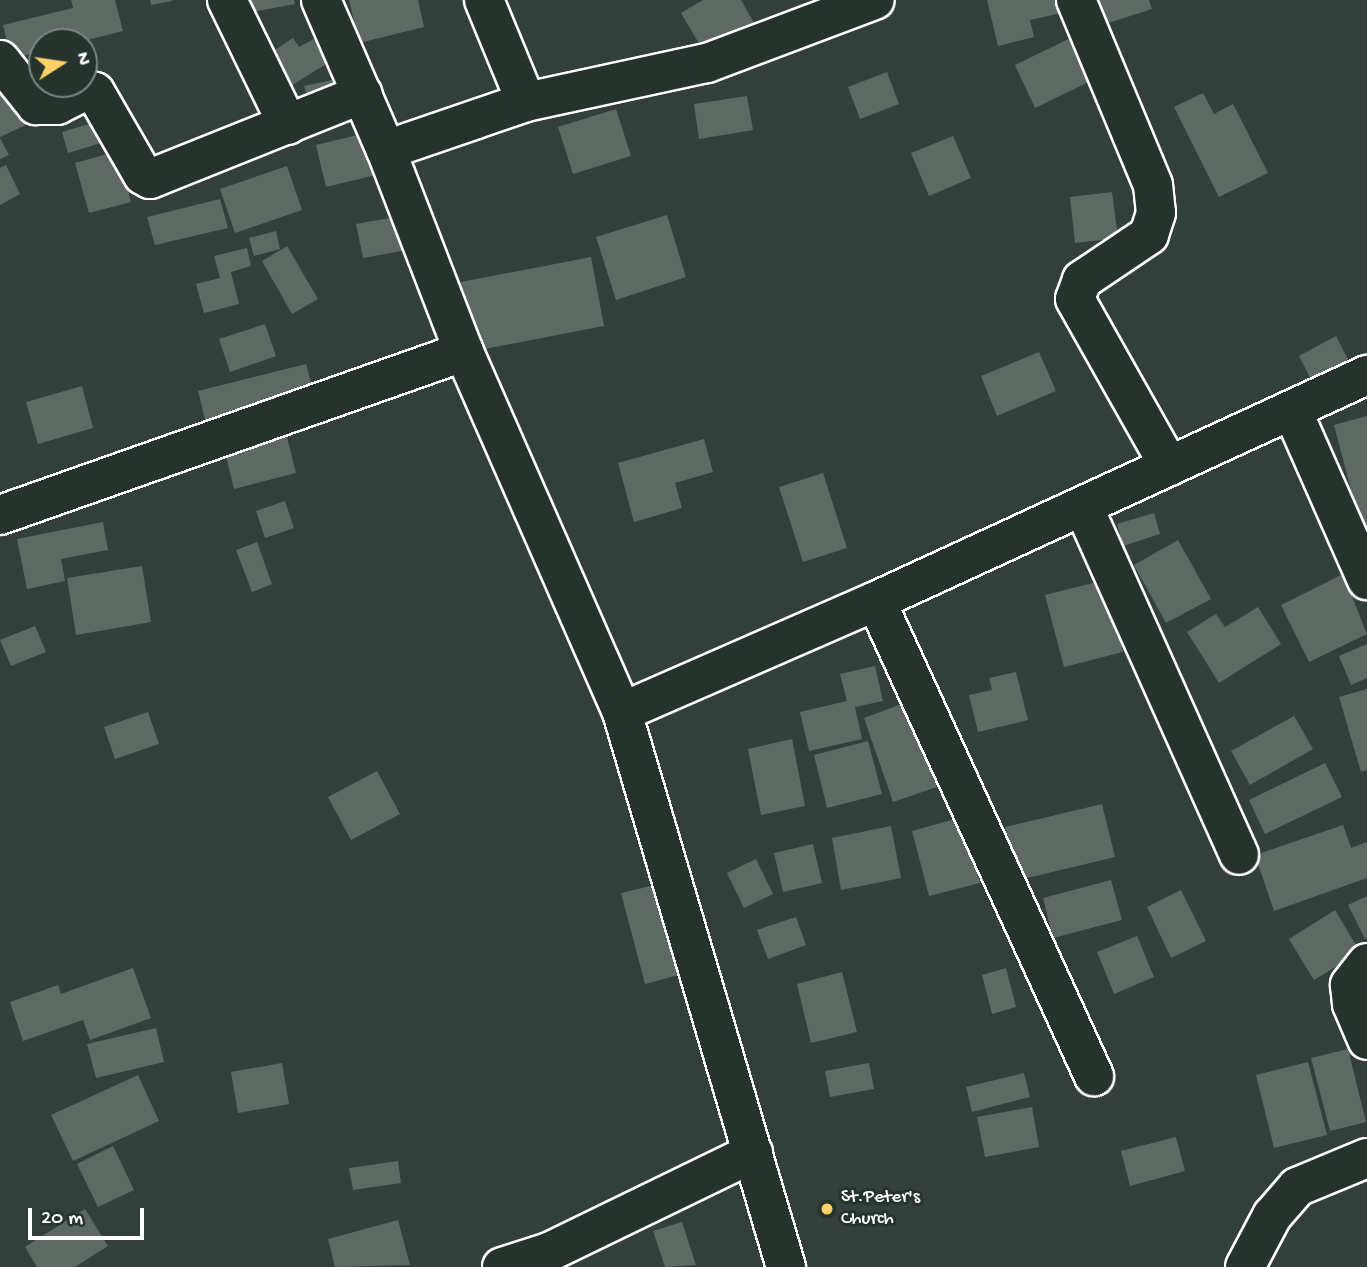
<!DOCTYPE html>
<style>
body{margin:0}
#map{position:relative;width:1367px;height:1267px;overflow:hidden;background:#333f3a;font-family:"Gochi Hand",sans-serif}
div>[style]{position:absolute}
.building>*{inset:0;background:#5f6964}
.roads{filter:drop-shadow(2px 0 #fff) drop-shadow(-2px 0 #fff) drop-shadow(0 2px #fff) drop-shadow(0 -2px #fff)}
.minor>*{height:38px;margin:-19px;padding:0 19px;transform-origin:19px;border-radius:19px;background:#26332d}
.dots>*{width:19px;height:19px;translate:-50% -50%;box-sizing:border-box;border:4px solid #26332d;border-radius:50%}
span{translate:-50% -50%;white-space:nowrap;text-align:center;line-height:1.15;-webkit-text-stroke:6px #26332d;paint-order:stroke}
.poi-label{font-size:19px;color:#fff}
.left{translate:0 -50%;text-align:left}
.north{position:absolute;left:28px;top:28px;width:70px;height:70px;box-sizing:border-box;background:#26332d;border:2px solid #7d8581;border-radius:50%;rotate:78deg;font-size:19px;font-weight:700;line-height:28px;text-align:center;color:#fff}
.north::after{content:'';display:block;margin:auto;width:24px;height:32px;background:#ffd166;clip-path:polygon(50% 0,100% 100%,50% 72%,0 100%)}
.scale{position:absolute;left:28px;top:1208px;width:116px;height:32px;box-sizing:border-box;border:4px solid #fff;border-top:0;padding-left:9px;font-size:21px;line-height:24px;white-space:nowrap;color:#fff;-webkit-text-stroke:5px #26332d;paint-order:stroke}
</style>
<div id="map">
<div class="building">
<div style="clip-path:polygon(71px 0,115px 0,123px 31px,79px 42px,42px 42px,42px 51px,11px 59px,3px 25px,73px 8px)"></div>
<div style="clip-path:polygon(150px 0,172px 0,172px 1px,151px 5px)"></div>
<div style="clip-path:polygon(244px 0,294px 0,295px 4px,247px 13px)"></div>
<div style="clip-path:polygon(349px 0,418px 0,424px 27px,359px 43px)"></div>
<div style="clip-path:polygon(703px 0,741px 0,754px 23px,704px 52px,681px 13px)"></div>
<div style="clip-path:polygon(987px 0,1063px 0,1066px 12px,1030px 20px,1034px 37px,998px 46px)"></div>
<div style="clip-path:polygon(1094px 0,1149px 0,1152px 9px,1102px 25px)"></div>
<div style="clip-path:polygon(327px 32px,337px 57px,288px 88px,276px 68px,281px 64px,273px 51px,293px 38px,299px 47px)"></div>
<div style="clip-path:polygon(1081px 33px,1101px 76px,1035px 108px,1015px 65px)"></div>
<div style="clip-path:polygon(887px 72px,899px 104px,860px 119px,848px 87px)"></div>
<div style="clip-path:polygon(332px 80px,336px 97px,310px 104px,304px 86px)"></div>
<div style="clip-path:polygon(10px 86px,28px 124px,0 137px,0 91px)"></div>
<div style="clip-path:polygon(1203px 93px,1214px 114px,1233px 104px,1268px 173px,1219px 197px,1174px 107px)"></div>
<div style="clip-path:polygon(747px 96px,753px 130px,699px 139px,694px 104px)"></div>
<div style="clip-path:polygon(616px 109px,631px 156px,573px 174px,558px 127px)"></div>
<div style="clip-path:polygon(102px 120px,108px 141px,68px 153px,62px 132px)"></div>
<div style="clip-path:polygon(366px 133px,376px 175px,326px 187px,316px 145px)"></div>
<div style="clip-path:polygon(953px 136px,971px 178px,929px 196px,911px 153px)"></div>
<div style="clip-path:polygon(0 138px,9px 155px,0 159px)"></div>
<div style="clip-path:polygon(118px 151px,131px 202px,89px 213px,75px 163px)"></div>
<div style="clip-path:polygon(6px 165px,20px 194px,0 205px,0 168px)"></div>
<div style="clip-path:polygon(287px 166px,302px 210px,235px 233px,220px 189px)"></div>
<div style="clip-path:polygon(1112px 192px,1118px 238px,1075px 243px,1070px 197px)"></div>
<div style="clip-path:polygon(220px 199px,228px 228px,155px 245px,147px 217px)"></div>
<div style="clip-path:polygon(667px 215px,686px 277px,616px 300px,596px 237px)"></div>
<div style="clip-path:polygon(401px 216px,407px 250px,363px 258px,356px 224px)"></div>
<div style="clip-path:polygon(276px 231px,280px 249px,254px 256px,249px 238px)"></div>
<div style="clip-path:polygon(287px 246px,318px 299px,292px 314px,262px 261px)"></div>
<div style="clip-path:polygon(247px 248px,251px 266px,231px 272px,239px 304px,204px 313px,196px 284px,220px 278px,214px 256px)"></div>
<div style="clip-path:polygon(591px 257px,604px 326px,474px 351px,461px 282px)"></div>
<div style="clip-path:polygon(265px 324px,276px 356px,230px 372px,219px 339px)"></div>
<div style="clip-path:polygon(1336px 336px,1356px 375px,1319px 395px,1299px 356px)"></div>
<div style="clip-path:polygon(1039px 352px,1056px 391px,997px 416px,981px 376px)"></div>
<div style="clip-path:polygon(306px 364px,316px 402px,207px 428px,198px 391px)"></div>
<div style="clip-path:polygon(82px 386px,93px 428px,38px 444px,26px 402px)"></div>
<div style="clip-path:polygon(1367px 416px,1367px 530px,1362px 532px,1334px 425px)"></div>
<div style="clip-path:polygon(286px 433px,296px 473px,234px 489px,224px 448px)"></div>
<div style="clip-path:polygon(704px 439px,713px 472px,675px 483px,682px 508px,634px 522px,618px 463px)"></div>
<div style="clip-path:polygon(823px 473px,847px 548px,803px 562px,779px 487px)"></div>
<div style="clip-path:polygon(285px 501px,294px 528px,265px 538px,256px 511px)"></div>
<div style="clip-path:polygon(1154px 513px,1160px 534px,1123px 546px,1117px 524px)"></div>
<div style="clip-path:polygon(103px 522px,108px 550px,61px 559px,65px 581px,27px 589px,17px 539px)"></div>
<div style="clip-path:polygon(1178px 540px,1211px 599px,1166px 623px,1134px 565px)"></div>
<div style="clip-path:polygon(257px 542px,272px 584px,252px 592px,236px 550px)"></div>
<div style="clip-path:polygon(142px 566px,151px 622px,76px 635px,67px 578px)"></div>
<div style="clip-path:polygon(1343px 574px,1367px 634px,1309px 662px,1281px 605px)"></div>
<div style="clip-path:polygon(1105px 580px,1123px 652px,1064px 667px,1045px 595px)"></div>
<div style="clip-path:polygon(1258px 607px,1281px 644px,1219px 683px,1187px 632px,1216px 614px,1225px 627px)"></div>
<div style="clip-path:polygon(35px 626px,46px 652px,11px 666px,0 640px)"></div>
<div style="clip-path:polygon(1367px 644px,1367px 678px,1351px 685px,1339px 656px)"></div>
<div style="clip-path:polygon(875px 666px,883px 701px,855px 707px,862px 739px,809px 751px,800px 712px,847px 701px,840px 674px)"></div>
<div style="clip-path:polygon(1016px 672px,1028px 720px,978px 732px,969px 695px,992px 690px,989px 678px)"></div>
<div style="clip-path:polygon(1367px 689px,1367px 770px,1361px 772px,1339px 697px)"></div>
<div style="clip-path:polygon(907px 702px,937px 787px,893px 802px,864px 718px)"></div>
<div style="clip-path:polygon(148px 712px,159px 744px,115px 759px,104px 727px)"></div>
<div style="clip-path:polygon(1294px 716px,1313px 749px,1250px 785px,1231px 751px)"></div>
<div style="clip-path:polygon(792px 739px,805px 806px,761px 815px,748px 749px)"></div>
<div style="clip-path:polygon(868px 741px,882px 794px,827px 808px,814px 755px)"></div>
<div style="clip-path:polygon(1325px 763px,1342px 797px,1265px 834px,1249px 800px)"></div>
<div style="clip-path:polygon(377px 771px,400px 814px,351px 840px,328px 797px)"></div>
<div style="clip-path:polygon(1102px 804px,1115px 857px,1019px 880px,1005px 827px)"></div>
<div style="clip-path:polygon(962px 817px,980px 883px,929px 896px,912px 831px)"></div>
<div style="clip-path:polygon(1343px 825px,1351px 848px,1367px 842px,1367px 878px,1274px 911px,1255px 855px)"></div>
<div style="clip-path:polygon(891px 826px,901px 878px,841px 890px,832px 838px)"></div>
<div style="clip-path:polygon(813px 844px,822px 883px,783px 892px,774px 853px)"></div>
<div style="clip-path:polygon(756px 859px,773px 894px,744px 908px,727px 873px)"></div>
<div style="clip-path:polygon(1111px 880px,1122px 920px,1053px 938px,1043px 898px)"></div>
<div style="clip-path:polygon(659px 884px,682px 974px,645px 984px,621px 893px)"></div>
<div style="clip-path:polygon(1181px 890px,1206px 941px,1171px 958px,1147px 907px)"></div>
<div style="clip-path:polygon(1367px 896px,1367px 938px,1365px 939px,1348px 905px)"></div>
<div style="clip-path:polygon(1335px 910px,1360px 952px,1314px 980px,1289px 939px)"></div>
<div style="clip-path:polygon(796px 917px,806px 945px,768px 959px,757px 930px)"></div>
<div style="clip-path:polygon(1137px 936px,1154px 977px,1114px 994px,1097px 952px)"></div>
<div style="clip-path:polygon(133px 968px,151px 1018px,90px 1040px,83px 1020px,23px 1041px,10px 1002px,58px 985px,61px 994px)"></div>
<div style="clip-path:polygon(1006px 968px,1016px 1007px,992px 1014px,982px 975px)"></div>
<div style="clip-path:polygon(842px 972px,857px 1032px,811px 1043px,797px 984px)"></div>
<div style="clip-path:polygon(156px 1028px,164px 1062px,96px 1078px,87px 1044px)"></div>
<div style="clip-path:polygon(1348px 1049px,1366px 1122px,1330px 1131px,1311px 1058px)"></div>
<div style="clip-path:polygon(1308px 1062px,1327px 1135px,1274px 1148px,1256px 1075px)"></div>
<div style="clip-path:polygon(282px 1063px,289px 1104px,238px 1113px,231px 1072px)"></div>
<div style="clip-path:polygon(869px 1063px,874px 1089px,830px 1097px,825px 1071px)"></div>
<div style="clip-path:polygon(1024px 1073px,1030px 1097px,972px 1112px,966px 1087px)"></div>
<div style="clip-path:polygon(138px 1075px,159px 1121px,73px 1161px,51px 1115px)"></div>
<div style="clip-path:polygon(1032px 1107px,1039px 1147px,985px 1157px,977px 1117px)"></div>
<div style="clip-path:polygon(1176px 1137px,1185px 1171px,1130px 1186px,1121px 1151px)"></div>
<div style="clip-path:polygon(113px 1146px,134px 1190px,98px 1207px,77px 1164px)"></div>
<div style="clip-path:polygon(398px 1161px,401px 1183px,353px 1190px,349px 1168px)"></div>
<div style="clip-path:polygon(85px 1209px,108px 1246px,75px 1267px,37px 1267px,25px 1247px)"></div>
<div style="clip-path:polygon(398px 1220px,410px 1265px,335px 1267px,328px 1239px)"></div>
<div style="clip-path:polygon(682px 1222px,696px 1265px,665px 1267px,653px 1231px)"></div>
</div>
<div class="roads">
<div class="minor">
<div style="left:227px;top:0;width:139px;rotate:64deg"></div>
<div style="left:321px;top:0;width:163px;rotate:66.6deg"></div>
<div style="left:386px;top:150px;width:217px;rotate:68.9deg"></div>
<div style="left:464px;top:352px;width:393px;rotate:66.3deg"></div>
<div style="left:622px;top:712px;width:579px;rotate:73.54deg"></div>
<div style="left:484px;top:0;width:110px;rotate:67.6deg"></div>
<div style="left:1076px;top:0;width:200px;rotate:67.4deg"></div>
<div style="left:1153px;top:185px;width:28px;rotate:84deg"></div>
<div style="left:1156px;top:213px;width:23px;rotate:108deg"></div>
<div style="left:1149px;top:235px;width:81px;rotate:146.1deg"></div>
<div style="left:1082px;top:280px;width:20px;rotate:110deg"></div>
<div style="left:1075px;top:299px;width:192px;rotate:60.6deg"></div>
<div style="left:0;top:60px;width:58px;rotate:51.3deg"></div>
<div style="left:36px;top:105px;width:21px"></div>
<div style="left:57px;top:105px;width:34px;rotate:-27deg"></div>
<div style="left:87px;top:90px;width:8px;rotate:14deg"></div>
<div style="left:95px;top:92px;width:96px;rotate:60deg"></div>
<div style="left:143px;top:175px;width:8px;rotate:30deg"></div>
<div style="left:150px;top:179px;width:229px;rotate:-21.8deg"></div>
<div style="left:386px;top:150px;width:148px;rotate:-18.9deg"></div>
<div style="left:526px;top:102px;width:185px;rotate:-12.2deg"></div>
<div style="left:707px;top:63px;width:179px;rotate:-20.6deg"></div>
<div style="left:1292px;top:410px;width:186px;rotate:66.2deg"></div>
<div style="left:1083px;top:506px;width:382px;rotate:65.9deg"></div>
<div style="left:0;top:515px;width:492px;rotate:-19.4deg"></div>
<div style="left:876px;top:601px;width:523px;rotate:65.35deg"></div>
<div style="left:622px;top:712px;width:277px;rotate:-23.6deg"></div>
<div style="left:876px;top:601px;width:541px;rotate:-24.72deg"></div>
<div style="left:1367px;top:963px;width:28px;rotate:128deg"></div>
<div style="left:1350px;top:985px;width:19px;rotate:84deg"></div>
<div style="left:1352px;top:1004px;width:39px;rotate:67deg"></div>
<div style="left:502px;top:1267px;width:49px;rotate:-17.7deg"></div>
<div style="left:549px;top:1252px;width:227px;rotate:-25.9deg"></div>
<div style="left:1245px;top:1267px;width:58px;rotate:-62.1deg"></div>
<div style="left:1272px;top:1216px;width:38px;rotate:-49deg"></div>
<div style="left:1297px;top:1187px;width:76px;rotate:-22.5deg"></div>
</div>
</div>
<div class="dots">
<div style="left:827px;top:1209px;background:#ffd166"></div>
</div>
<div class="poi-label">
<span class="left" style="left:841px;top:1209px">St.Peter's<br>Church</span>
</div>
<div class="north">N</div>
<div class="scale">20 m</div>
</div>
